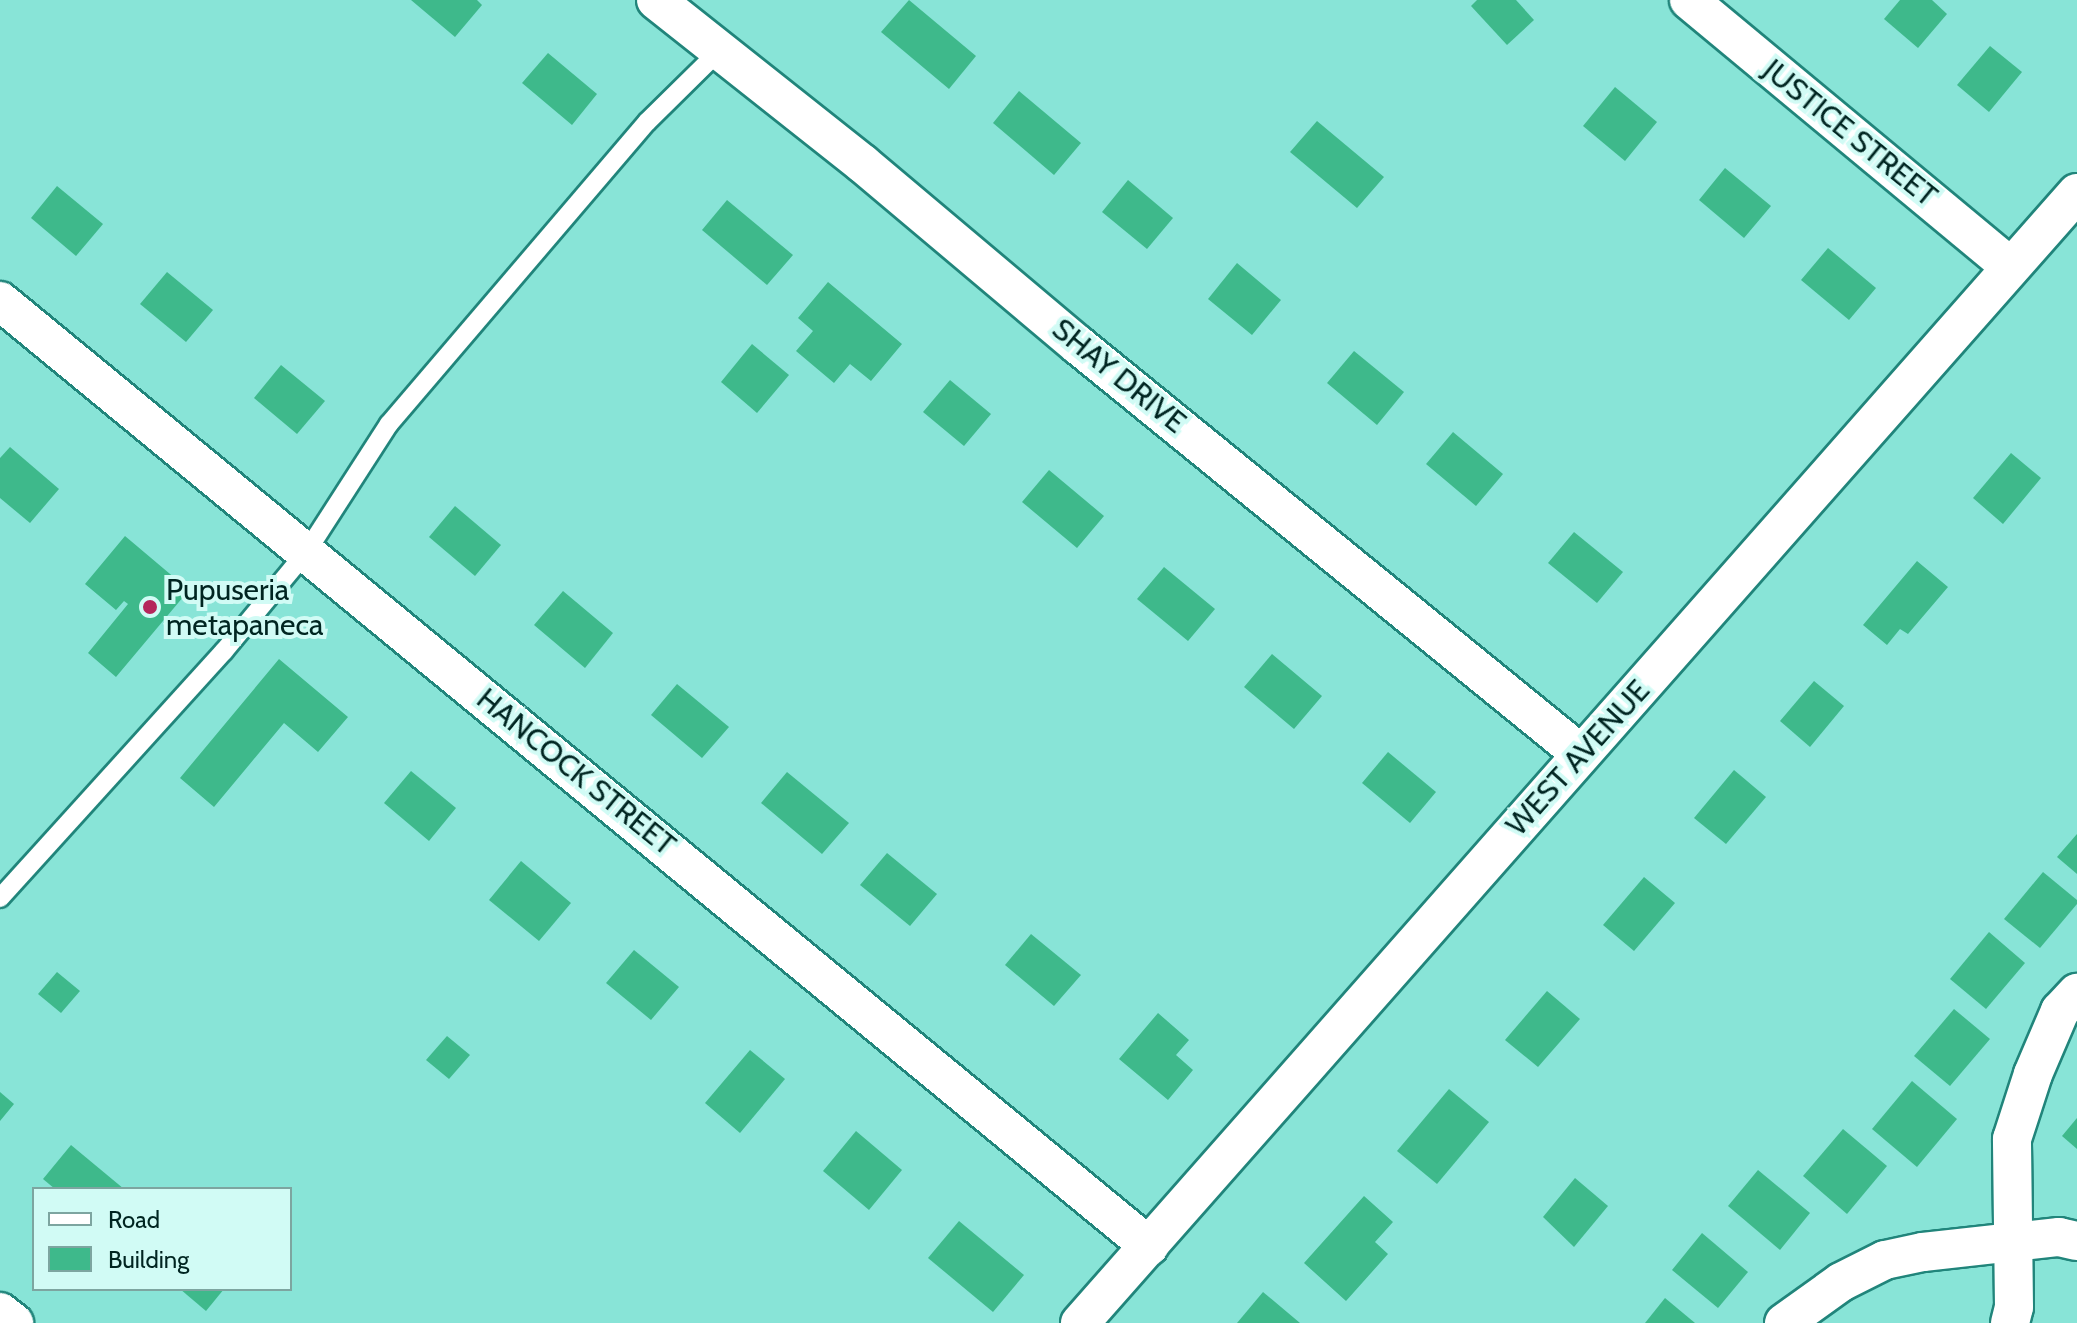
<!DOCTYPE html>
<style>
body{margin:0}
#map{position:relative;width:2077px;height:1323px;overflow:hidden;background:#88e4d7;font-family:Cabin,sans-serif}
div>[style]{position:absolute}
.building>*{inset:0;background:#3eb98b}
.roads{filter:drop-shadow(2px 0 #21857b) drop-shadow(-2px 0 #21857b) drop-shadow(0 2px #21857b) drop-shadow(0 -2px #21857b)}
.service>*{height:18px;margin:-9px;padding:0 9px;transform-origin:9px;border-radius:9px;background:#fff}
.minor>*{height:38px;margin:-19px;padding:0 19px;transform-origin:19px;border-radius:19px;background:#fff}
.dots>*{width:22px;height:22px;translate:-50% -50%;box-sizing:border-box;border:4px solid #d1fbf5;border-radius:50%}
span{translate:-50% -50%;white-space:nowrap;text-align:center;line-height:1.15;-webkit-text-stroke:8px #d1fbf5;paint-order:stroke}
.street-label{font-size:30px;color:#002521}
.poi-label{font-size:30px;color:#002521}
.left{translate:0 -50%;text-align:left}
.legend{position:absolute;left:32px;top:1187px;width:260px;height:104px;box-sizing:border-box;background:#d1fbf5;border:2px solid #7da5a0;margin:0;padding:10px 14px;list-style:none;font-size:24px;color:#002521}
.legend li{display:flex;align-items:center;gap:16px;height:40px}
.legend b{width:40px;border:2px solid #7da5a0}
</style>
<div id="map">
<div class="building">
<div style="clip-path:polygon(411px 0,477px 0,482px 5px,455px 37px)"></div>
<div style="clip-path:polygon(909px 0,976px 56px,949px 89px,881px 32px)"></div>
<div style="clip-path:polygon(1477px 0,1516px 0,1534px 20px,1507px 45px,1471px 6px)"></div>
<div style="clip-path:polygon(1900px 0,1932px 0,1947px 14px,1918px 48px,1884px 19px)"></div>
<div style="clip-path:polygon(1990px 46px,2022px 72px,1989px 112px,1957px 85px)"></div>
<div style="clip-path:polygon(548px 53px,597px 94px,572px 125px,522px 83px)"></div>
<div style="clip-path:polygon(1615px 87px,1657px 122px,1625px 161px,1583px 126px)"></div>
<div style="clip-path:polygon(1019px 91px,1081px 143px,1054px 175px,993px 123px)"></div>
<div style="clip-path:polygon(1317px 121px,1384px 177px,1357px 208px,1290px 152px)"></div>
<div style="clip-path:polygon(1725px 168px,1771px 206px,1744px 238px,1699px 200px)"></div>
<div style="clip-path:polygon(1128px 180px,1173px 218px,1147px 249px,1102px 212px)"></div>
<div style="clip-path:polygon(57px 186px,103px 224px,76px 256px,31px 218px)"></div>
<div style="clip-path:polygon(727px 200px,793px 255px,767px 285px,702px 230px)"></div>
<div style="clip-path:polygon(1828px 248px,1876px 288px,1849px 320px,1801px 280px)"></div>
<div style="clip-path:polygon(1237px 263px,1281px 300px,1252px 335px,1208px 299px)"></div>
<div style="clip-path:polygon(167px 272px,213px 310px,186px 342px,140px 304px)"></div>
<div style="clip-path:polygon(828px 282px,902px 344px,871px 381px,850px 364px,834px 383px,796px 351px,813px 331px,798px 318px)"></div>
<div style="clip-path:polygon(752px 344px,789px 375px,757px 413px,721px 382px)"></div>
<div style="clip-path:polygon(1354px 351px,1404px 392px,1377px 425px,1327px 383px)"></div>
<div style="clip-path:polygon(281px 365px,325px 401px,297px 434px,254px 398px)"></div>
<div style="clip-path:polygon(950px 380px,991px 414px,964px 446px,923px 412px)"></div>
<div style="clip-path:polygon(1453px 432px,1503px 474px,1476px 506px,1426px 464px)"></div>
<div style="clip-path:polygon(10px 447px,59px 489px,30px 523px,0 498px,0 458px)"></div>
<div style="clip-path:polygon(2011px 453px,2041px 478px,2003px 524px,1973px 498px)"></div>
<div style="clip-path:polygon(1049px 470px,1104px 516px,1077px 548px,1022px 502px)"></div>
<div style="clip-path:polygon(455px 506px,501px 545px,475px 576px,429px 537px)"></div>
<div style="clip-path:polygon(1574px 532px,1623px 572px,1597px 603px,1548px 563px)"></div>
<div style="clip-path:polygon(125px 536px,189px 590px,116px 677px,88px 653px,128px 604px,124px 601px,116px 610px,85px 584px)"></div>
<div style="clip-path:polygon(1917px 561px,1948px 587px,1908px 634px,1900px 629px,1887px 645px,1863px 625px)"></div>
<div style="clip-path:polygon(1164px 567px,1215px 609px,1188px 641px,1137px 599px)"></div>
<div style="clip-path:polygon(563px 591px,613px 633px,585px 668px,534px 625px)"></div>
<div style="clip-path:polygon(1272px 654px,1322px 696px,1294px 729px,1244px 687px)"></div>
<div style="clip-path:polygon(279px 659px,348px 717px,318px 752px,284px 723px,214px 807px,180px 778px)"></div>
<div style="clip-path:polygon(1814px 681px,1844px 706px,1810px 747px,1780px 721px)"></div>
<div style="clip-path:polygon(677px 684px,729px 727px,702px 758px,651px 715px)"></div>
<div style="clip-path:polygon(1388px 752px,1436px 792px,1410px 823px,1362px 783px)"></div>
<div style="clip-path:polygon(1734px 770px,1766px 797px,1726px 844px,1694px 818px)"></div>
<div style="clip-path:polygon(411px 771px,456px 808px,429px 841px,384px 803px)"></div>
<div style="clip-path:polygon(787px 772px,849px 823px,822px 854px,761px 803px)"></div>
<div style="clip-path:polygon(2077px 834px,2077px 874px,2057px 857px)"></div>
<div style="clip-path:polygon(887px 853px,937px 894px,910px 926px,860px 885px)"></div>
<div style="clip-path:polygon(521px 861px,571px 903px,539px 941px,489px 900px)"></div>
<div style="clip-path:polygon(2043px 872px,2077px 900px,2077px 904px,2040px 948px,2004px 919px)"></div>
<div style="clip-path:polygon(1644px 877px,1675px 903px,1634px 951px,1603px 925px)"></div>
<div style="clip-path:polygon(1989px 932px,2025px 963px,1986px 1009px,1950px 979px)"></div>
<div style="clip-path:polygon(1031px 934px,1081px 975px,1054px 1006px,1005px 965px)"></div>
<div style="clip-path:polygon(634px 950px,679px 987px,651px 1020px,606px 983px)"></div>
<div style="clip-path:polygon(57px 972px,80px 991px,61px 1013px,38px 994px)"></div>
<div style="clip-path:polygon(1547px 991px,1580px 1019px,1538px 1067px,1505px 1040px)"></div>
<div style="clip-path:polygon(1954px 1009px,1990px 1039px,1950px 1086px,1914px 1056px)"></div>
<div style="clip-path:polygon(1158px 1013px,1189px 1040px,1176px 1055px,1193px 1070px,1168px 1100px,1119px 1059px)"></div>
<div style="clip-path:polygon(447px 1036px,470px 1055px,449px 1079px,426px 1060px)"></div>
<div style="clip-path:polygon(750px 1050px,785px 1079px,740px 1133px,705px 1103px)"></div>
<div style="clip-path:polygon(1912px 1081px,1957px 1119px,1917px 1167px,1872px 1129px)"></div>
<div style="clip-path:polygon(1449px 1089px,1489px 1122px,1437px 1184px,1397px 1151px)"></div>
<div style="clip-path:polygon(0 1092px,14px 1104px,0 1121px)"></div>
<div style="clip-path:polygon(2077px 1118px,2077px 1149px,2062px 1136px)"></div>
<div style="clip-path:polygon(1843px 1129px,1887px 1166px,1847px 1214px,1803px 1176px)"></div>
<div style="clip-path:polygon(856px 1131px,902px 1170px,869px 1210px,823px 1171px)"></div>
<div style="clip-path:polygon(71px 1145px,124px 1189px,55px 1189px,43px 1179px)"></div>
<div style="clip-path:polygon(1758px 1170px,1810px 1213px,1780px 1250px,1728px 1206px)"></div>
<div style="clip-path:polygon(1575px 1178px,1608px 1206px,1574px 1247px,1543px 1217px)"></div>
<div style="clip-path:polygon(1364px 1196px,1393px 1222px,1375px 1242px,1388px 1254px,1346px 1301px,1304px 1263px)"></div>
<div style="clip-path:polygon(959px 1221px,1024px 1275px,993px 1312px,928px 1258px)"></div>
<div style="clip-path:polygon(1702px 1233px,1748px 1272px,1718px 1308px,1672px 1270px)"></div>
<div style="clip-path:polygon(180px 1289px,224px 1289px,206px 1311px)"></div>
<div style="clip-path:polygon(1263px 1292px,1300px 1323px,1237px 1323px)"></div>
<div style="clip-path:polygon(1665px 1298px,1695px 1323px,1645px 1323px)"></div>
</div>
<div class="roads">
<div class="service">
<div style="left:0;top:898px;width:333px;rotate:-47.8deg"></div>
<div style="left:224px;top:651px;width:130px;rotate:-50.3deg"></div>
<div style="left:307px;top:551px;width:151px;rotate:-57.2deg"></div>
<div style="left:389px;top:424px;width:397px;rotate:-49.5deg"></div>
<div style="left:647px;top:122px;width:101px;rotate:-44.6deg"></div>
</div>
<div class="minor">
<div style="left:656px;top:0;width:264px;rotate:38.4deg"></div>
<div style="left:863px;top:164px;width:281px;rotate:40.1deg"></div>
<div style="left:1078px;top:345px;width:648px;rotate:39.12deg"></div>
<div style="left:1689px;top:0;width:418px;rotate:39.7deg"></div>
<div style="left:0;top:301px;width:1488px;rotate:39.44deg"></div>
<div style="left:0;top:1312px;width:18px;rotate:38deg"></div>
<div style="left:1080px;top:1323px;width:1507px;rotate:-48.58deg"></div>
<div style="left:1784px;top:1323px;width:70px;rotate:-35.7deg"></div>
<div style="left:1841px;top:1282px;width:49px;rotate:-26.6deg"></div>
<div style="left:1885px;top:1260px;width:39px;rotate:-12deg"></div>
<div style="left:1923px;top:1252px;width:137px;rotate:-6.3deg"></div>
<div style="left:2059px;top:1237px;width:18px;rotate:13deg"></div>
<div style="left:2010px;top:1323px;width:16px;rotate:-76deg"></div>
<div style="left:2014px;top:1307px;width:168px;rotate:-90.7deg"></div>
<div style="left:2012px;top:1139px;width:68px;rotate:-72.1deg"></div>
<div style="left:2033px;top:1074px;width:69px;rotate:-66.8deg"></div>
<div style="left:2060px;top:1011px;width:25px;rotate:-47deg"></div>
</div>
</div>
<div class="dots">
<div style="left:150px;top:607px;background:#b5275b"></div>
</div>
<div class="street-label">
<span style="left:1850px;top:133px;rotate:39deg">JUSTICE STREET</span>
<span style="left:1119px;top:376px;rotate:39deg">SHAY DRIVE</span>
<span style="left:1578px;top:758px;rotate:-48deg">WEST AVENUE</span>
<span style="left:576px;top:772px;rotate:39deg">HANCOCK STREET</span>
</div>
<div class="poi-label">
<span class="left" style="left:166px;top:607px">Pupuseria<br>metapaneca</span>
</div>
<ul class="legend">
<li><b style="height:10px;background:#fff"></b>Road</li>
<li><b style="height:22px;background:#3eb98b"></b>Building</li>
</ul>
</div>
